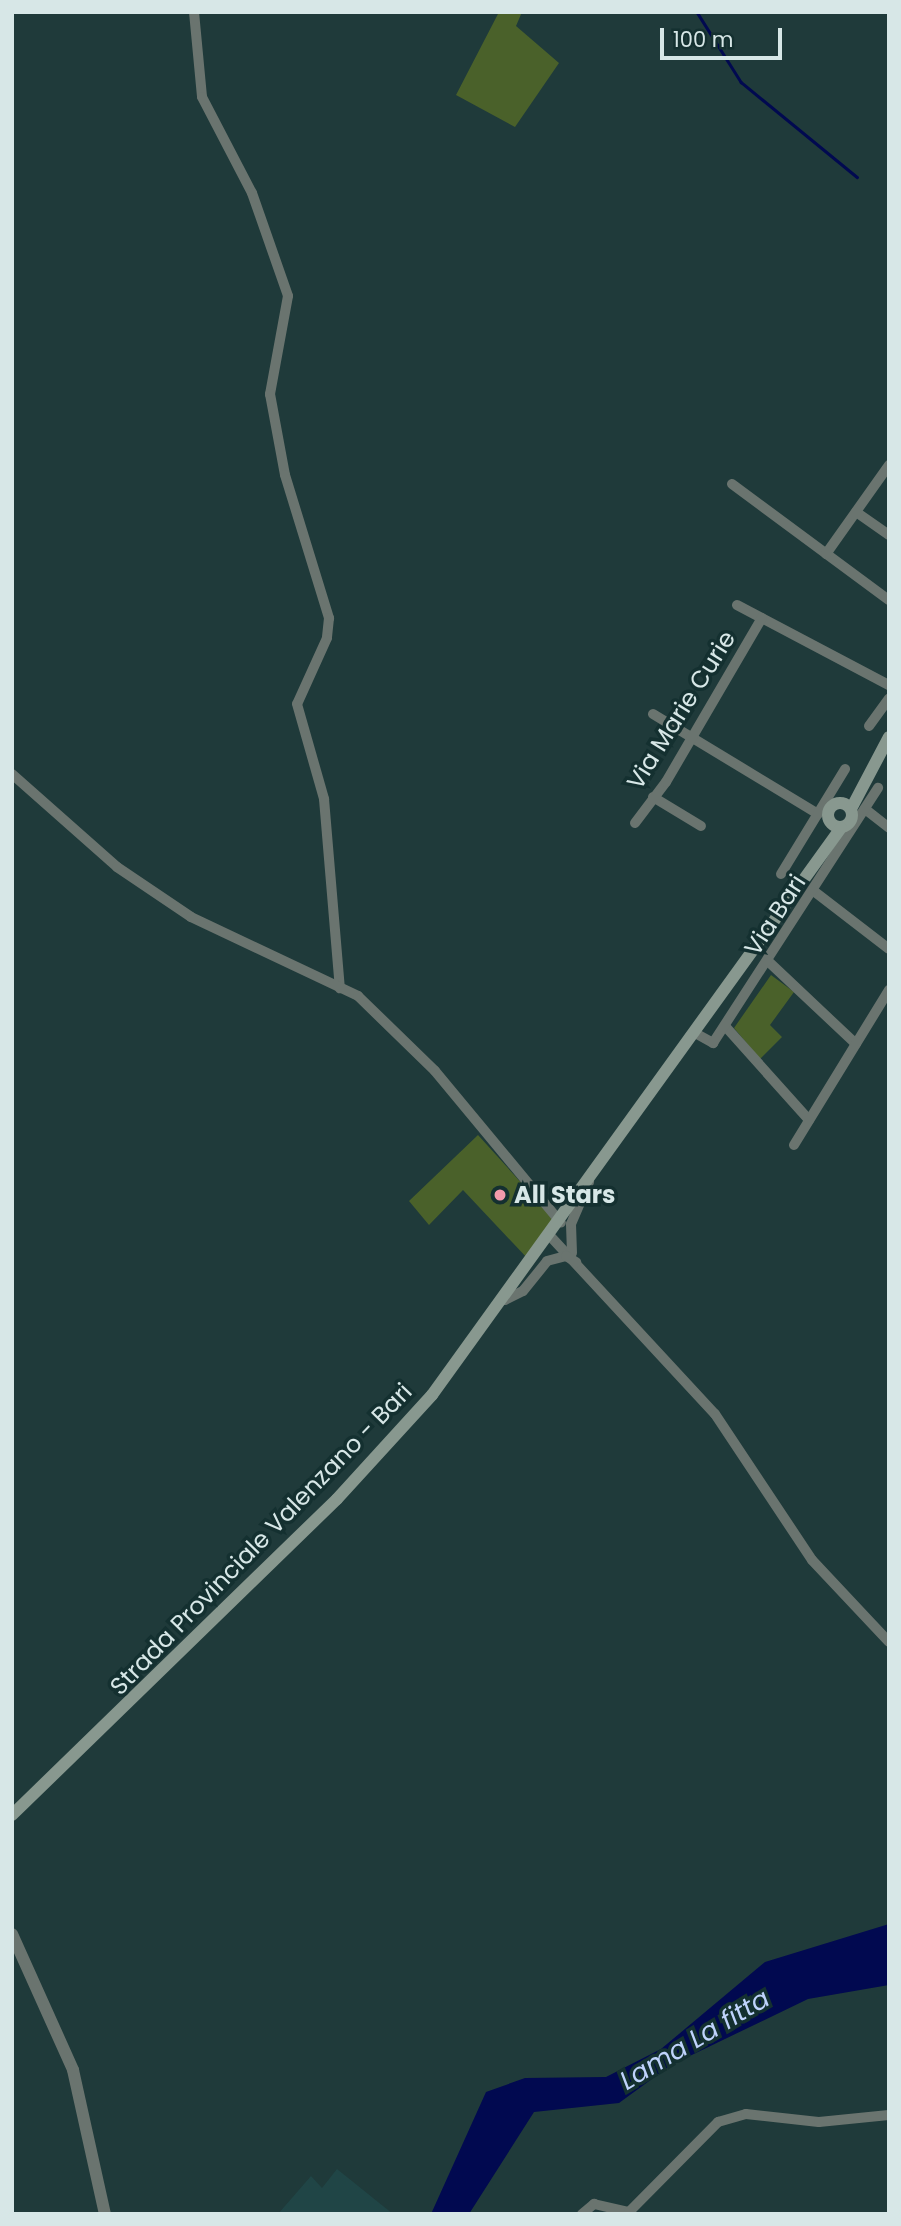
<!DOCTYPE html>
<style>
body{margin:0}
#map{position:relative;width:901px;height:2226px;overflow:hidden;background:#1f3a3a;font-family:Poppins,sans-serif}
div>[style]{position:absolute}
.built>*{inset:0;background:#204546}
.green>*{inset:0;background:#4a612a}
.water>*{inset:0;background:#010950}
.stream>*{height:2.5px;margin:-1.25px;padding:0 1.25px;transform-origin:1.25px;border-radius:1.25px;background:#010950}
.minor>*{height:10px;margin:-5px;padding:0 5px;transform-origin:5px;border-radius:5px;background:#6a746f}
.tertiary>*{height:12px;margin:-6px;padding:0 6px;transform-origin:6px;border-radius:6px;background:#6a746f}
.secondary>*{height:12px;margin:-6px;padding:0 6px;transform-origin:6px;border-radius:6px;background:#88988f}
.secondary>.ring{margin:-6px;padding:0;box-sizing:content-box;background:none;border:12px solid #88988f;border-radius:50%}
.dots>*{width:19px;height:19px;translate:-50% -50%;box-sizing:border-box;border:4px solid #143030;border-radius:50%}
span{translate:-50% -50%;white-space:nowrap;text-align:center;line-height:1.15;-webkit-text-stroke:7px #143030;paint-order:stroke}
.street-label{font-size:24px;color:#d7e7e7}
.poi-label{font-size:24px;color:#d7e7e7;font-weight:700}
.left{translate:0 -50%;text-align:left}
.water-label{font-size:26px;color:#bfd3fc;font-style:italic}
.frame{position:absolute;inset:0;border:14px solid #d7e7e7;pointer-events:none}
.scale{position:absolute;left:660px;top:28px;width:122px;height:32px;box-sizing:border-box;border:4px solid #d7e7e7;border-top:0;padding-left:9px;font-size:21px;line-height:24px;white-space:nowrap;color:#d7e7e7;-webkit-text-stroke:5px #143030;paint-order:stroke}
</style>
<div id="map">
<div class="built">
<div style="clip-path:polygon(337px 2169px,393px 2214px,278px 2214px,311px 2176px,322px 2188px)"></div>
</div>
<div class="green">
<div style="clip-path:polygon(499px 12px,522px 12px,516px 26px,559px 63px,515px 127px,456px 95px)"></div>
<div style="clip-path:polygon(771px 975px,794px 992px,770px 1025px,782px 1037px,760px 1059px,734px 1028px)"></div>
<div style="clip-path:polygon(478px 1135px,554px 1219px,528px 1259px,463px 1190px,429px 1225px,409px 1201px)"></div>
</div>
<div class="water">
<div style="clip-path:polygon(889px 1924px,889px 1985px,808px 1999px,671px 2065px,619px 2103px,534px 2112px,469px 2214px,431px 2214px,486px 2092px,525px 2078px,606px 2077px,661px 2049px,765px 1962px)"></div>
</div>
<div class="stream">
<div style="left:697px;top:12px;width:83px;rotate:57.8deg"></div>
<div style="left:741px;top:82px;width:150px;rotate:39.3deg"></div>
</div>
<div class="minor">
<div style="left:194px;top:12px;width:85px;rotate:84.6deg"></div>
<div style="left:202px;top:97px;width:108px;rotate:62.5deg"></div>
<div style="left:252px;top:193px;width:109px;rotate:70.7deg"></div>
<div style="left:288px;top:296px;width:100px;rotate:100.4deg"></div>
<div style="left:270px;top:394px;width:82px;rotate:79.5deg"></div>
<div style="left:285px;top:475px;width:150px;rotate:72.9deg"></div>
<div style="left:329px;top:618px;width:20px;rotate:96deg"></div>
<div style="left:327px;top:638px;width:72px;rotate:114.4deg"></div>
<div style="left:297px;top:704px;width:99px;rotate:74.1deg"></div>
<div style="left:324px;top:799px;width:190px;rotate:85.2deg"></div>
<div style="left:732px;top:484px;width:195px;rotate:36.5deg"></div>
<div style="left:856px;top:512px;width:40px;rotate:34.9deg"></div>
<div style="left:826px;top:554px;width:109px;rotate:-54.7deg"></div>
<div style="left:737px;top:605px;width:172px;rotate:27.8deg"></div>
<div style="left:653px;top:714px;width:193px;rotate:31.2deg"></div>
<div style="left:869px;top:726px;width:34px;rotate:-54deg"></div>
<div style="left:12px;top:774px;width:140px;rotate:41.5deg"></div>
<div style="left:117px;top:867px;width:89px;rotate:34deg"></div>
<div style="left:191px;top:917px;width:185px;rotate:25.3deg"></div>
<div style="left:358px;top:996px;width:107px;rotate:44.2deg"></div>
<div style="left:435px;top:1071px;width:197px;rotate:50.3deg"></div>
<div style="left:653px;top:797px;width:56px;rotate:31.1deg"></div>
<div style="left:865px;top:809px;width:31px;rotate:38deg"></div>
<div style="left:635px;top:823px;width:51px;rotate:-52.9deg"></div>
<div style="left:666px;top:782px;width:190px;rotate:-59.7deg"></div>
<div style="left:781px;top:874px;width:123px;rotate:-58.6deg"></div>
<div style="left:815px;top:892px;width:93px;rotate:37.6deg"></div>
<div style="left:770px;top:963px;width:118px;rotate:43.3deg"></div>
<div style="left:725px;top:1026px;width:126px;rotate:48.2deg"></div>
<div style="left:695px;top:1033px;width:21px;rotate:29deg"></div>
<div style="left:713px;top:1043px;width:304px;rotate:-57.1deg"></div>
<div style="left:794px;top:1145px;width:182px;rotate:-58.5deg"></div>
<div style="left:551px;top:1237px;width:241px;rotate:47.2deg"></div>
<div style="left:715px;top:1414px;width:175px;rotate:56.4deg"></div>
<div style="left:812px;top:1560px;width:112px;rotate:46.8deg"></div>
<div style="left:572px;top:1253px;width:29px;rotate:-92deg"></div>
<div style="left:571px;top:1224px;width:46px;rotate:-66.8deg"></div>
<div style="left:505px;top:1300px;width:20px;rotate:-27deg"></div>
<div style="left:523px;top:1291px;width:38px;rotate:-51deg"></div>
<div style="left:547px;top:1261px;width:20px;rotate:-15deg"></div>
<div style="left:566px;top:1256px;width:12px;rotate:31deg"></div>
<div style="left:582px;top:2214px;width:16px;rotate:-40deg"></div>
<div style="left:594px;top:2204px;width:36px;rotate:13deg"></div>
<div style="left:629px;top:2212px;width:127px;rotate:-45.3deg"></div>
<div style="left:718px;top:2122px;width:29px;rotate:-16deg"></div>
<div style="left:746px;top:2114px;width:73px;rotate:6.3deg"></div>
<div style="left:819px;top:2122px;width:70px;rotate:-5.7deg"></div>
</div>
<div class="tertiary">
<div style="left:12px;top:1934px;width:149px;rotate:65.8deg"></div>
<div style="left:73px;top:2070px;width:148px;rotate:77.5deg"></div>
</div>
<div class="secondary">
<div class="ring" style="left:828px;top:803px;width:12px;height:12px"></div>
<div style="left:851px;top:809px;width:81px;rotate:-62.2deg"></div>
<div style="left:12px;top:1815px;width:453px;rotate:-44.2deg"></div>
<div style="left:337px;top:1499px;width:141px;rotate:-47.6deg"></div>
<div style="left:432px;top:1395px;width:699px;rotate:-54.2deg"></div>
</div>
<div class="dots">
<div style="left:500px;top:1195px;background:#f39aab"></div>
</div>
<div class="street-label">
<span style="left:681px;top:710px;rotate:-58deg">Via Marie Curie</span>
<span style="left:775px;top:915px;rotate:-57deg">Via Bari</span>
<span style="left:261px;top:1539px;rotate:-46deg">Strada Provinciale Valenzano - Bari</span>
</div>
<div class="poi-label">
<span class="left" style="left:514px;top:1195px">All Stars</span>
</div>
<div class="water-label">
<span style="left:695px;top:2040px;rotate:-31deg">Lama La fitta</span>
</div>
<div class="frame"></div>
<div class="scale">100 m</div>
</div>
